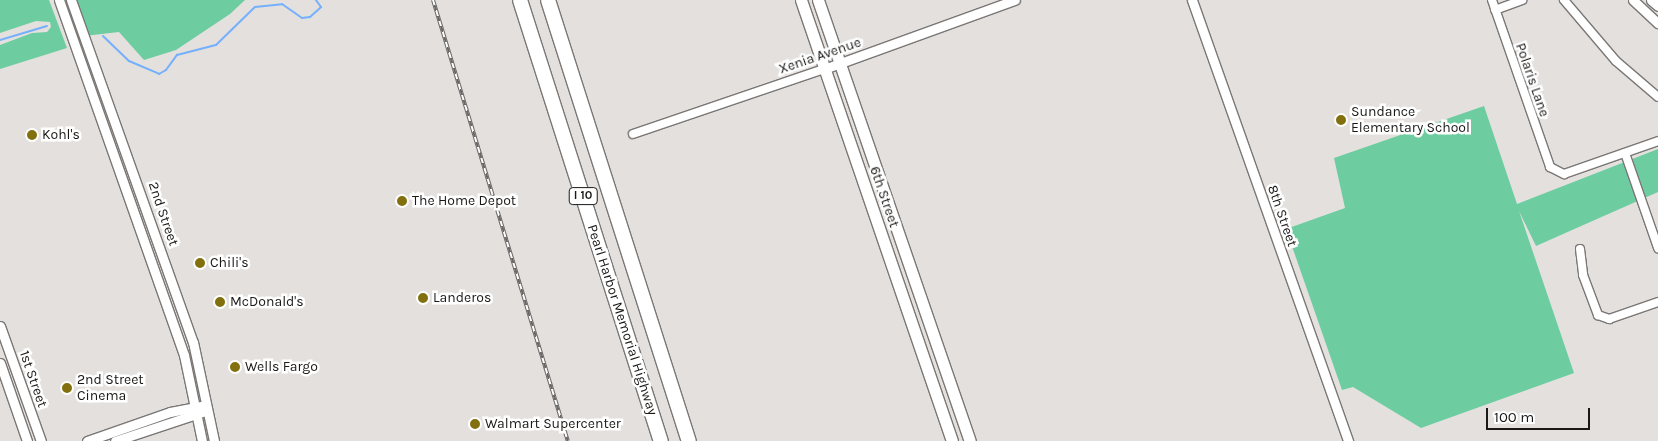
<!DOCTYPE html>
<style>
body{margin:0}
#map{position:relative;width:1658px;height:441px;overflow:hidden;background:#e3e0de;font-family:Karla,sans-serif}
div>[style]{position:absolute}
.green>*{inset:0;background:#6dcda1}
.stream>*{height:2px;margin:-1px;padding:0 1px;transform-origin:1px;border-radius:1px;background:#75b0fc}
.roads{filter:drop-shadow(1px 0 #7a7775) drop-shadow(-1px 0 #7a7775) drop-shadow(0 1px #7a7775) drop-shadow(0 -1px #7a7775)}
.minor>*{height:8px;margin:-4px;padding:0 4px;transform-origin:4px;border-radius:4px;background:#fff}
.tertiary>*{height:9px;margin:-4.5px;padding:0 4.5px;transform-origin:4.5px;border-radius:4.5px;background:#fff}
.primary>*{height:11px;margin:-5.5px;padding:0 5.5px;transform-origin:5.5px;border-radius:5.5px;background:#fff}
.motorway>*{height:14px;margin:-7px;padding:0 7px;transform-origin:7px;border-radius:7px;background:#fff}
.rail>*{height:4px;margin-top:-2px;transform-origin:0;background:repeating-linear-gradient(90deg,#fff 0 5.5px,#696766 0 11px);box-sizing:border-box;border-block:1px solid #696766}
.dots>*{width:14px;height:14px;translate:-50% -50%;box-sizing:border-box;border:2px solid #fff;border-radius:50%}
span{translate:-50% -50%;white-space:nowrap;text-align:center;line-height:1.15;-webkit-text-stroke:5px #fff;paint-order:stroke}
.shield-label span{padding:1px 4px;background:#fff;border:1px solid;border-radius:4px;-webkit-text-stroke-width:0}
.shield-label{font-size:12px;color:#1a1918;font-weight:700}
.street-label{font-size:14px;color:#1a1918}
.poi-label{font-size:14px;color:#1a1918}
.left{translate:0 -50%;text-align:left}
.scale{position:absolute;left:1486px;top:408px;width:104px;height:22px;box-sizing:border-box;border:2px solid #1a1918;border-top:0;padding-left:6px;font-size:15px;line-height:18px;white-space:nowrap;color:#1a1918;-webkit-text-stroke:4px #fff;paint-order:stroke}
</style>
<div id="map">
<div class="green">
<div style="clip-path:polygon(0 0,49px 0,67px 48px,0 69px,0 45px,32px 33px,47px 32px,51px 27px,50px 22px,36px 21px,0 33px)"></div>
<div style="clip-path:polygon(73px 0,245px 0,230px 14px,176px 50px,144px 60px,119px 32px,84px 36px)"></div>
<div style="clip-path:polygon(1484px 106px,1517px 204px,1658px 149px,1658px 192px,1536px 246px,1519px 211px,1574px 373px,1421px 428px,1353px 387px,1342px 390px,1286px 229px,1345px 208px,1334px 158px)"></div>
</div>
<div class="stream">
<div style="left:103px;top:36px;width:36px;rotate:44deg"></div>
<div style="left:129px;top:61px;width:33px;rotate:23deg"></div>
<div style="left:159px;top:74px;width:8px;rotate:-30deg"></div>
<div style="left:166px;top:70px;width:19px;rotate:-54deg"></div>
<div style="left:177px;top:55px;width:40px;rotate:-14.4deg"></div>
<div style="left:216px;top:45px;width:54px;rotate:-44.3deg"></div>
<div style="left:255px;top:7px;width:27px;rotate:-6deg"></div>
<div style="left:282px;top:4px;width:24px;rotate:35deg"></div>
<div style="left:302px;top:18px;width:8px;rotate:-7deg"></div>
<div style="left:310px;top:17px;width:15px;rotate:-42deg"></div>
<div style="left:321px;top:7px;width:9px;rotate:-126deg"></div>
<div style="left:0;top:40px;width:49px;rotate:-16.6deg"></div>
</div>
<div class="roads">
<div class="minor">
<div style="left:1492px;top:0;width:177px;rotate:70.8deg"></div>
<div style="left:1550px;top:167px;width:16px;rotate:27deg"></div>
<div style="left:1564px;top:174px;width:100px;rotate:-19.3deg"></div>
<div style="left:1564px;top:0;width:80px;rotate:49.6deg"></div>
<div style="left:1616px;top:61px;width:55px;rotate:40.6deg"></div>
<div style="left:1495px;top:10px;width:29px;rotate:-20deg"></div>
<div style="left:633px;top:134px;width:202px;rotate:-18.8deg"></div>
<div style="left:1625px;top:153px;width:101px;rotate:70.8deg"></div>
<div style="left:1580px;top:249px;width:26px;rotate:83deg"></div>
<div style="left:1583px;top:275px;width:43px;rotate:69.4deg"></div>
<div style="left:1598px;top:315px;width:12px;rotate:20deg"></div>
<div style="left:1609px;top:319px;width:52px;rotate:-19.1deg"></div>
</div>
<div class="tertiary">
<div style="left:59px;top:0;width:376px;rotate:70.6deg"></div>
<div style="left:184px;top:355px;width:88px;rotate:78.2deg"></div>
<div style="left:71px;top:0;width:363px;rotate:70.4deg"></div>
<div style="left:193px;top:342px;width:101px;rotate:78deg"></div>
<div style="left:1192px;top:0;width:468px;rotate:70.5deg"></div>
<div style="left:1633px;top:0;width:34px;rotate:43deg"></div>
<div style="left:1651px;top:0;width:9px;rotate:41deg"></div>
<div style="left:824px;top:69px;width:203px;rotate:-19.9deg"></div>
<div style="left:0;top:326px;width:122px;rotate:70.4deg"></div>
<div style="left:0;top:363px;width:83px;rotate:70.9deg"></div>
<div style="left:87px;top:441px;width:88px;rotate:-19.3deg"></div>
<div style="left:170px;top:412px;width:32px;rotate:-11deg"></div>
<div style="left:115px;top:441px;width:92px;rotate:-18.4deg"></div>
</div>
<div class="primary">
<div style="left:801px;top:0;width:466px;rotate:71.1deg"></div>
<div style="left:818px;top:0;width:466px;rotate:71deg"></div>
</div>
<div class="motorway">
<div style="left:520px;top:0;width:463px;rotate:72.3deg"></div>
<div style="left:548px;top:0;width:463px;rotate:72.3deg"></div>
</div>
</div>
<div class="rail">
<div style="left:433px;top:0;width:461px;rotate:73deg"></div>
</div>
<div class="dots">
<div style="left:1341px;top:120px;background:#826f0d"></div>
<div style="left:32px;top:135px;background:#826f0d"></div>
<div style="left:402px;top:201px;background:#826f0d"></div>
<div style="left:200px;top:263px;background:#826f0d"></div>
<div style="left:423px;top:298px;background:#826f0d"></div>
<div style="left:220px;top:302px;background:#826f0d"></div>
<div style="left:235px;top:367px;background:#826f0d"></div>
<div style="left:67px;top:388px;background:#826f0d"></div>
<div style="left:475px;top:424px;background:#826f0d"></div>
</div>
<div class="shield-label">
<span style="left:583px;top:196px">I 10</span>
</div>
<div class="street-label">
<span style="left:820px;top:56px;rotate:-19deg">Xenia Avenue</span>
<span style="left:1532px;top:80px;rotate:71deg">Polaris Lane</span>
<span style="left:884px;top:197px;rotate:71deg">6th Street</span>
<span style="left:163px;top:214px;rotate:71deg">2nd Street</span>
<span style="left:1282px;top:216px;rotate:71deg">8th Street</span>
<span style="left:622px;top:320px;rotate:72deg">Pearl Harbor Memorial Highway</span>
<span style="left:33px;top:379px;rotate:71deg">1st Street</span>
</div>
<div class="poi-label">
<span class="left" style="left:1351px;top:120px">Sundance<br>Elementary School</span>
<span class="left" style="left:42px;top:135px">Kohl's</span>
<span class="left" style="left:412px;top:201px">The Home Depot</span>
<span class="left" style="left:210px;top:263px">Chili's</span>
<span class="left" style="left:433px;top:298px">Landeros</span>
<span class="left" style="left:230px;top:302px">McDonald's</span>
<span class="left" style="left:245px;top:367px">Wells Fargo</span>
<span class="left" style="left:77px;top:388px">2nd Street<br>Cinema</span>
<span class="left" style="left:485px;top:424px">Walmart Supercenter</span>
</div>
<div class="scale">100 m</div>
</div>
